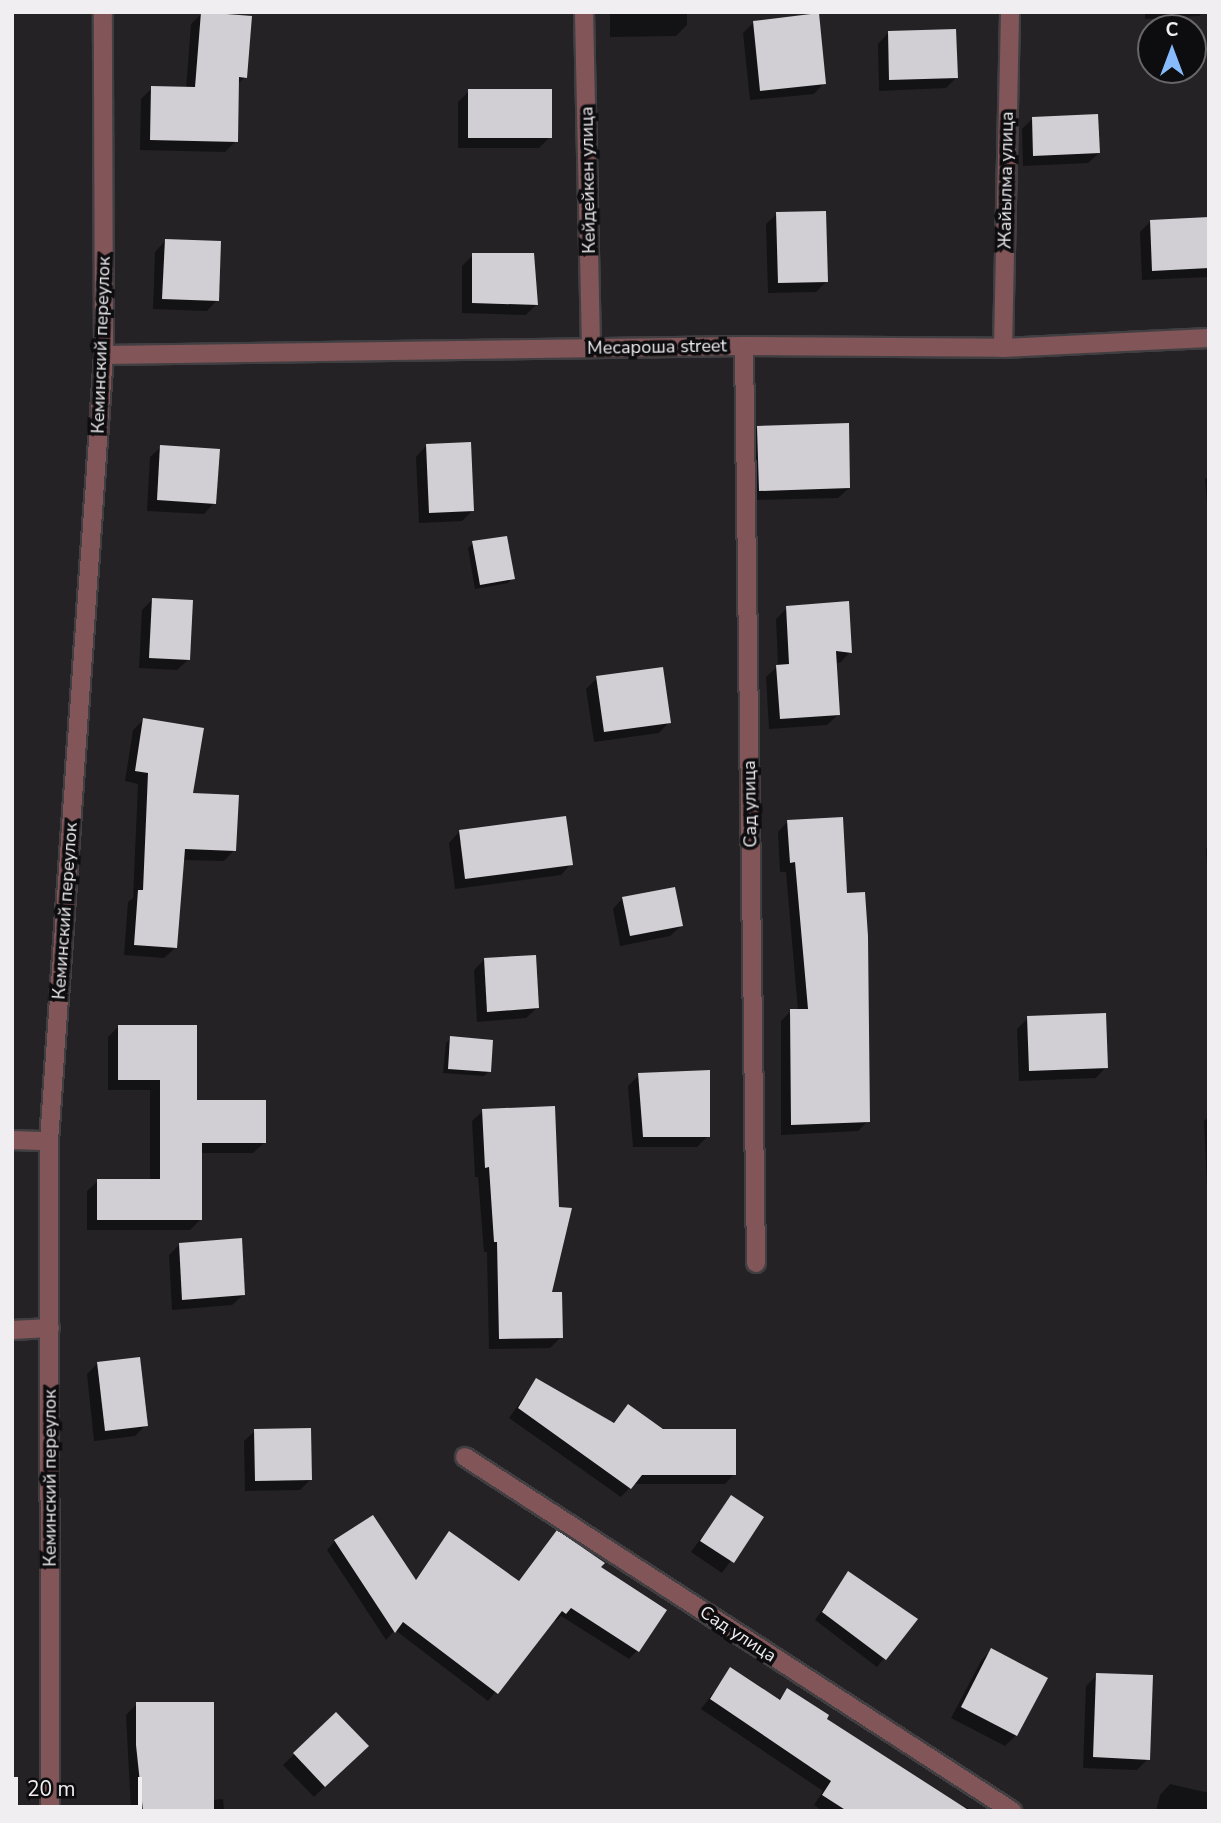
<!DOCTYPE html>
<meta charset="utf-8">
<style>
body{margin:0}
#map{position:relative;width:1221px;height:1823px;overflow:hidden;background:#252226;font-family:"Nunito Sans",sans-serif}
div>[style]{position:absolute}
.shadow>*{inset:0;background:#0007}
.building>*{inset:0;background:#d1ced4}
.roads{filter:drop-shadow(2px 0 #413f42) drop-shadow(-2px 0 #413f42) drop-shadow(0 2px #413f42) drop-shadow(0 -2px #413f42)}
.minor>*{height:18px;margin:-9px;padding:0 9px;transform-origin:9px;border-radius:9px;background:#825659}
span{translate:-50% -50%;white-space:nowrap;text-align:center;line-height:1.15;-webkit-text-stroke:7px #0d0c0e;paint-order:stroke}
.street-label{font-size:18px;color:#f0eef1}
.frame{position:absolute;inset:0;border:14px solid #f0eef1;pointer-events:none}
.north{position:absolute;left:1137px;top:14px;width:70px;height:70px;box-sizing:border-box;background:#0d0c0e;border:2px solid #686669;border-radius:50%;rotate:0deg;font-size:19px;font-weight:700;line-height:28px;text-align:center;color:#f0eef1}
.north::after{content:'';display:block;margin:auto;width:24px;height:32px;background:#87bbfc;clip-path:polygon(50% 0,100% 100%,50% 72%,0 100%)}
.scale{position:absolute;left:14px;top:1777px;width:128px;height:32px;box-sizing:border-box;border:4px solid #f0eef1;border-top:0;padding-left:9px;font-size:21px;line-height:24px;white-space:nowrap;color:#f0eef1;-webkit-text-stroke:5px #0d0c0e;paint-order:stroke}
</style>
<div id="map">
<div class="shadow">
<div style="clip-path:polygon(610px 12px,687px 12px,687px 25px,676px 36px,610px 37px)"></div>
<div style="clip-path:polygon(1145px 12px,1203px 12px,1199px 16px,1145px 19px)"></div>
<div style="clip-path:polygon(202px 13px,245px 77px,237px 85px,236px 141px,225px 152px,140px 150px,141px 99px,152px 88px,186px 89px,191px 24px)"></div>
<div style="clip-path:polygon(754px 22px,824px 83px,814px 94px,750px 100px,743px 33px)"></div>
<div style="clip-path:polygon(888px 33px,956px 78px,946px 88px,879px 91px,878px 44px)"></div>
<div style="clip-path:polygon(469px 91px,550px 137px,539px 148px,458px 148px,458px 102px)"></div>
<div style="clip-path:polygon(1032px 119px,1099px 153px,1088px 163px,1023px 166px,1022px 129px)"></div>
<div style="clip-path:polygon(777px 214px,827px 281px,816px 292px,768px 293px,766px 224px)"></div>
<div style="clip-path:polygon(1209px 219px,1209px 277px,1142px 280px,1140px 232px,1150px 222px)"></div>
<div style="clip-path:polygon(165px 241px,217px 300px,207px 311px,153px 309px,155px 252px)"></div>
<div style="clip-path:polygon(473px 255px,537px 304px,526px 315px,462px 313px,462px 266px)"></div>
<div style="clip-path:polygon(758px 427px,849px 488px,838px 498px,748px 500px,747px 438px)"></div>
<div style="clip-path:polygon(426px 446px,473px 510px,462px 521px,419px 523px,416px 457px)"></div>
<div style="clip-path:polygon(161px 447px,214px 503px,204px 514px,147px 511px,150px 457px)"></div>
<div style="clip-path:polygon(1209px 476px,1209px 526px,1205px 479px)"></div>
<div style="clip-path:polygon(473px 543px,513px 578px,508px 583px,475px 589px,468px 548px)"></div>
<div style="clip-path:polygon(153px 599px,188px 660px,177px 670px,139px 668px,142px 610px)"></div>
<div style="clip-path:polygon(787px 608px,850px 652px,840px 663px,835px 662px,838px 715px,827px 725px,769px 729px,766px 677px,778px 666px,776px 619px)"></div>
<div style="clip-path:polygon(597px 678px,669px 722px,659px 733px,594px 742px,586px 689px)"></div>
<div style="clip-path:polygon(144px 719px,191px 795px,234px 850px,224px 861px,183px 860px,175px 948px,164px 958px,124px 955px,128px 902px,133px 898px,138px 784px,125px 781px,133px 730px)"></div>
<div style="clip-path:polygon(788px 821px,846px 895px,868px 1121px,858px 1131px,781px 1135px,781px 1021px,791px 1011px,798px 1011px,786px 872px,780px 872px,778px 832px)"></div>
<div style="clip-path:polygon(459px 832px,571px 864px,561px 875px,455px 889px,449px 843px)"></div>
<div style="clip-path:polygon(1209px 846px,1209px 904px,1206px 849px)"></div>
<div style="clip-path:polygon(623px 898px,681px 926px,670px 936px,620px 946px,613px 909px)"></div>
<div style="clip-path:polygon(485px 959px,537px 1008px,526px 1018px,477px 1022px,474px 970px)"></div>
<div style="clip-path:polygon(1028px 1018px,1106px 1067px,1096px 1078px,1019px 1081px,1017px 1029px)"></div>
<div style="clip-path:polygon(119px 1026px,195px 1101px,264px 1143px,253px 1153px,201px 1153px,201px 1219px,190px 1230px,87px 1230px,87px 1191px,98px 1181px,150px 1181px,150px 1090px,108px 1090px,108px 1037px)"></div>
<div style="clip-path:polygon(451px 1038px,489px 1071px,484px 1076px,443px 1073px,446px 1043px)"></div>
<div style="clip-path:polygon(639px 1075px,708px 1136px,697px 1147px,633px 1147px,628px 1086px)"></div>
<div style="clip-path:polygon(483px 1111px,550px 1294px,561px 1337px,550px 1348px,489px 1349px,487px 1252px,484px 1252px,478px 1177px,475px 1177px,472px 1121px)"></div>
<div style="clip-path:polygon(1209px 1116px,1209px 1188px,1207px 1188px,1204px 1121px)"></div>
<div style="clip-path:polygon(180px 1244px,243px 1295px,232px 1305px,172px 1310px,169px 1255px)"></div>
<div style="clip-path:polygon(98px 1363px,146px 1425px,135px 1436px,94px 1441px,87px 1374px)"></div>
<div style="clip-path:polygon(536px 1380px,612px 1424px,628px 1406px,734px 1474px,725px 1484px,633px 1484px,621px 1497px,509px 1418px)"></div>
<div style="clip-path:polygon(255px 1431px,310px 1480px,300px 1490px,245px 1491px,244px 1441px)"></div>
<div style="clip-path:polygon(731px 1497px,762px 1517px,722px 1573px,691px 1552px)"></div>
<div style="clip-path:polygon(449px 1533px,518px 1582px,549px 1541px,599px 1568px,637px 1651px,629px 1659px,561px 1616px,556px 1621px,554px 1620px,488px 1701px,395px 1630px,386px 1640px,327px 1550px,335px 1541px,414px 1581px)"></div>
<div style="clip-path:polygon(849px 1573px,915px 1619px,877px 1667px,815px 1620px)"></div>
<div style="clip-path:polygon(991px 1650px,1016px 1735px,1005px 1746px,951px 1718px,981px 1661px)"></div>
<div style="clip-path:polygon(730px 1670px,778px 1700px,788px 1690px,824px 1719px,942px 1795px,973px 1811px,823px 1811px,814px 1805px,823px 1791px,701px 1709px)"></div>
<div style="clip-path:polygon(1097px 1675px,1148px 1759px,1137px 1770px,1083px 1768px,1086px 1686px)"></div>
<div style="clip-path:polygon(137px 1704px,212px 1800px,223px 1799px,224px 1811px,131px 1811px,126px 1715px)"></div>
<div style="clip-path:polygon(336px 1714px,366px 1746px,314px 1797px,283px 1765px)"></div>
<div style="clip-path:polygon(1170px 1784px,1209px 1793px,1209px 1811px,1156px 1811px,1160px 1795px)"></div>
</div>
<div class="building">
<div style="clip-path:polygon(201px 12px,252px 16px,247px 78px,239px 77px,238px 142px,150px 140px,151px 86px,195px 87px)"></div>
<div style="clip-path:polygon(819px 13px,826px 84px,760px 91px,753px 21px)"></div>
<div style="clip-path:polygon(956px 29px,958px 78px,889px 80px,888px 31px)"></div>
<div style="clip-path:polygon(468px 89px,552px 89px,552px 138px,468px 138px)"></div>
<div style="clip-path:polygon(1098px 114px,1100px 153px,1033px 156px,1032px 117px)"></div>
<div style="clip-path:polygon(826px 211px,828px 282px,778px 283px,776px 212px)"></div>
<div style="clip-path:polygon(1209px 217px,1209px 268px,1152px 271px,1150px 220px)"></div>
<div style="clip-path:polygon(165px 239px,221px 241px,219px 301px,162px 299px)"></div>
<div style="clip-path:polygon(472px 253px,534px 253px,538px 305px,472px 303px)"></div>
<div style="clip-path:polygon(849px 423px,850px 488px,759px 491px,757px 426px)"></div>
<div style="clip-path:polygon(471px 442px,474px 511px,429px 513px,426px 444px)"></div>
<div style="clip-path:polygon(160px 445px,220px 449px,216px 504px,157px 500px)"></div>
<div style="clip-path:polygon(507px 536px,515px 579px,480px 585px,472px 541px)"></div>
<div style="clip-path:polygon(152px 598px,193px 600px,190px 660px,149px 658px)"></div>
<div style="clip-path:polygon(849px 601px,852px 653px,836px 651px,840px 715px,780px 719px,776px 665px,789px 664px,786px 606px)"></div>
<div style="clip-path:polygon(663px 667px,671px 723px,604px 732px,596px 676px)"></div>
<div style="clip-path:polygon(143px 718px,204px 728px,193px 793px,239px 795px,236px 851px,185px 849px,177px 948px,134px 945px,138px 890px,143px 890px,148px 773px,135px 771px)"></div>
<div style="clip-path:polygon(566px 816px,573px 865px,465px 879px,459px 830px)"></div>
<div style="clip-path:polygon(843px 817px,847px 893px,865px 892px,868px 936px,870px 1122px,791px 1125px,790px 1009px,808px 1009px,795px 862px,790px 863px,787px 820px)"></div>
<div style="clip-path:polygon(675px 887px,683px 926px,630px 936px,622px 897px)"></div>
<div style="clip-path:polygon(536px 955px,539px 1008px,487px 1012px,484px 958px)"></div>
<div style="clip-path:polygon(1106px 1013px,1108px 1068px,1029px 1071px,1027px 1016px)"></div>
<div style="clip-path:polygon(118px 1025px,197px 1025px,197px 1100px,266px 1100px,266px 1143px,202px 1143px,202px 1220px,97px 1220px,97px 1179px,160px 1179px,160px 1080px,118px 1080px)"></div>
<div style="clip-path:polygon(450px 1036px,493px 1040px,491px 1072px,448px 1069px)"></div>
<div style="clip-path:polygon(710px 1070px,710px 1137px,643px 1137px,638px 1073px)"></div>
<div style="clip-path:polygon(555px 1106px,559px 1207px,572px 1208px,552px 1292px,562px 1292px,563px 1338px,499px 1339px,497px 1242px,494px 1242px,489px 1167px,485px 1168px,482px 1109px)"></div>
<div style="clip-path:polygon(242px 1238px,245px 1295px,182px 1300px,179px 1243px)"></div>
<div style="clip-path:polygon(140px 1357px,148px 1426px,105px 1431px,97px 1362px)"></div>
<div style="clip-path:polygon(536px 1378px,614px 1423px,628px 1404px,663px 1429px,736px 1429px,736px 1475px,642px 1475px,631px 1489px,518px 1408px)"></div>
<div style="clip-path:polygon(311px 1428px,312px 1480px,255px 1481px,254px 1429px)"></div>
<div style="clip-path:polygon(731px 1495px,764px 1517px,734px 1563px,700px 1541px)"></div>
<div style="clip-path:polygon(373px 1515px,416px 1580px,449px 1531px,519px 1581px,557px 1530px,605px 1563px,601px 1567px,667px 1610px,639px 1652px,571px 1608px,566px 1614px,562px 1611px,498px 1694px,403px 1622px,395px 1633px,334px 1540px)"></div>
<div style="clip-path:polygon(848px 1571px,918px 1619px,886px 1660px,822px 1612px)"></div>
<div style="clip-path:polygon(991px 1648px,1048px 1678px,1017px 1736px,961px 1707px)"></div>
<div style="clip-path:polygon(730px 1667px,780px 1700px,787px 1688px,829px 1715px,827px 1719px,970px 1811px,847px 1811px,822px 1795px,831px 1781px,710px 1699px)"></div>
<div style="clip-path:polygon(1096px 1673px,1153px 1675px,1150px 1760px,1093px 1757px)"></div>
<div style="clip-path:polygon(136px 1702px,214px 1702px,214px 1811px,143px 1811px,136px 1745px)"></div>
<div style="clip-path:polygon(336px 1712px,369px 1746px,325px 1787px,293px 1753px)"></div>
</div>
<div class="roads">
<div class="minor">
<div style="left:584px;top:12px;width:336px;rotate:88.8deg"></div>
<div style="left:744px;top:346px;width:917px;rotate:89.25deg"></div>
<div style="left:1003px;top:348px;width:336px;rotate:-88.8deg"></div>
<div style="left:104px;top:355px;width:640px;rotate:-0.81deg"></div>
<div style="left:744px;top:346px;width:259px;rotate:0.4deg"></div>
<div style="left:1003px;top:348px;width:206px;rotate:-2.8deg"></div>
<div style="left:12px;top:1140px;width:37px;rotate:2deg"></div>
<div style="left:12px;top:1330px;width:38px;rotate:-3deg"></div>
<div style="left:465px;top:1457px;width:652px;rotate:32.91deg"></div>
<div style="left:50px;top:1811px;width:670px;rotate:-90.09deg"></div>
<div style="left:49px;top:1141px;width:788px;rotate:-86deg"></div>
<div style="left:104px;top:355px;width:343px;rotate:-90.2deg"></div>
</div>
</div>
<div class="street-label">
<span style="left:588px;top:180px;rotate:-91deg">Кейдейкен улица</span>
<span style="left:1006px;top:180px;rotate:-89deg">Жайылма улица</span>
<span style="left:101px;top:345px;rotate:-88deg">Кеминский переулок</span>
<span style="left:657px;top:347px;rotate:-1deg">Месароша street</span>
<span style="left:750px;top:804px;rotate:-91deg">Сад улица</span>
<span style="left:65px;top:911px;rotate:-86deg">Кеминский переулок</span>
<span style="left:50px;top:1478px;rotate:-90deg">Кеминский переулок</span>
<span style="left:738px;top:1634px;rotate:33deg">Сад улица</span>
</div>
<div class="frame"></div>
<div class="north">С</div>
<div class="scale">20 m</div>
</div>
